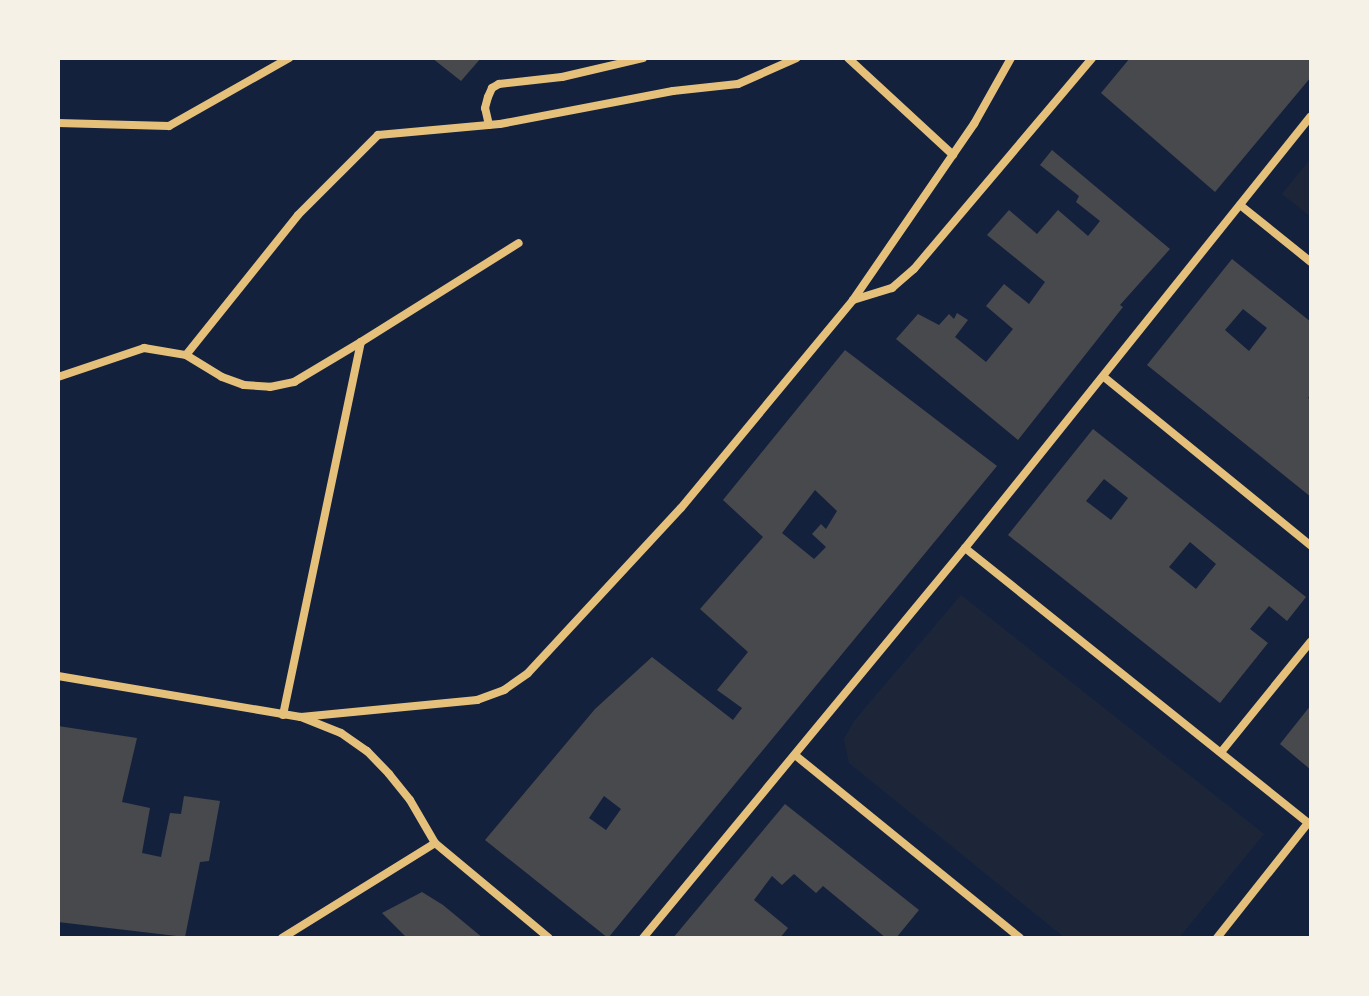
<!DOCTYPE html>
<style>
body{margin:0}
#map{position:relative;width:1369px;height:996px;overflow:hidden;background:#14213d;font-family:Cabin,sans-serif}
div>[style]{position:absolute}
.green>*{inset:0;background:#1d2539}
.building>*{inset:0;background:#48494c}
.minor>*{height:8px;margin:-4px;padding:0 4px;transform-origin:4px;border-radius:4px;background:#e5c07b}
span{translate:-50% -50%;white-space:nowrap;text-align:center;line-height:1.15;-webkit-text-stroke:8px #f6f1e7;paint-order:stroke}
.frame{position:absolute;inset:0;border:60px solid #f6f1e7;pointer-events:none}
</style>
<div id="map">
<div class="green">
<div style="clip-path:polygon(1311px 158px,1311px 217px,1282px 194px)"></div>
<div style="clip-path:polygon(961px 595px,1264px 834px,1179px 938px,1065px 938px,849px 763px,844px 739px,854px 721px)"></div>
</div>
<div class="building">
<div style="clip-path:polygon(432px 58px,481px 58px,461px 81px)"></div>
<div style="clip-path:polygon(1130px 58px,1311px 58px,1311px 77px,1215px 192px,1101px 93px)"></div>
<div style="clip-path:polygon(1052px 150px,1170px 249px,1120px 305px,1123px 307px,1018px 440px,896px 339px,918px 314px,939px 325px,949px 314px,954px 319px,957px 313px,968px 320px,955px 337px,986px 362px,1013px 329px,986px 306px,1004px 284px,1029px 304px,1045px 282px,987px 235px,1009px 210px,1037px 234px,1058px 210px,1088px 236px,1100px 221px,1076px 202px,1079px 196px,1040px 165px)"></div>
<div style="clip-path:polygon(evenodd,1232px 259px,1311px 322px,1311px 394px,1308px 398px,1311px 400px,1311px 497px,1147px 365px,1232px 259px,1243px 309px,1267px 328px,1249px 351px,1225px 330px,1243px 309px)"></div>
<div style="clip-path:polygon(evenodd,845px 350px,997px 466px,608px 938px,485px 840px,595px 709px,652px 657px,733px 720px,742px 708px,717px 690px,748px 652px,700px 609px,763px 537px,723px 500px,845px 350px,815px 490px,837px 511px,826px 529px,821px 524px,812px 534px,826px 547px,814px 559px,782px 533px,815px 490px,845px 350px,604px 796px,621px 809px,606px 830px,589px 818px,604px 796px)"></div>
<div style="clip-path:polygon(evenodd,1093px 429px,1306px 597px,1287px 621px,1269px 606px,1250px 629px,1268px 643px,1220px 703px,1008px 535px,1093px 429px,1104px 479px,1128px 498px,1111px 520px,1086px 501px,1104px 479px,1093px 429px,1190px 542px,1216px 564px,1196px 589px,1169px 567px,1190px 542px)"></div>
<div style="clip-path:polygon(1311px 705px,1311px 770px,1280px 744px)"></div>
<div style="clip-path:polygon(58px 726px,137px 738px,122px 802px,150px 808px,142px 853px,161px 857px,170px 813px,181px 814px,184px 796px,220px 801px,209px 861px,200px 862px,185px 937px,58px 922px)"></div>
<div style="clip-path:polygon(785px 804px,919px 910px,896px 938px,886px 938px,823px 886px,816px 893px,794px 874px,782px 885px,772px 876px,754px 900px,788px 928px,780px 938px,673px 938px)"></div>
<div style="clip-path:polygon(422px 892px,443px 905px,483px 938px,407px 938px,382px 913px)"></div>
</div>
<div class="minor">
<div style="left:848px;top:58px;width:143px;rotate:42.7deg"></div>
<div style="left:58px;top:123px;width:111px;rotate:1.5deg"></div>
<div style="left:169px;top:126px;width:138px;rotate:-29.5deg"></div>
<div style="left:489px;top:125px;width:17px;rotate:-103deg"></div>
<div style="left:485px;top:108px;width:11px;rotate:-75deg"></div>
<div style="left:488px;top:97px;width:10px;rotate:-66deg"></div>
<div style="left:492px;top:88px;width:8px;rotate:-30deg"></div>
<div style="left:499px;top:84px;width:63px;rotate:-6.3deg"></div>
<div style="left:562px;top:77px;width:83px;rotate:-13.2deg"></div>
<div style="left:1240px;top:205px;width:91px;rotate:38.8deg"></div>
<div style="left:853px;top:300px;width:214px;rotate:-55.5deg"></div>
<div style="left:974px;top:124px;width:76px;rotate:-60.7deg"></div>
<div style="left:186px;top:355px;width:179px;rotate:-51.3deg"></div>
<div style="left:298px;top:215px;width:113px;rotate:-45deg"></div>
<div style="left:378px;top:135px;width:122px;rotate:-5.2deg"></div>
<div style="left:500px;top:124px;width:176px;rotate:-10.8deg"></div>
<div style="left:673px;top:91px;width:65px;rotate:-6.1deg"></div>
<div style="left:738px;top:84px;width:64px;rotate:-23.8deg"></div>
<div style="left:58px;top:377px;width:91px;rotate:-18.6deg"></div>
<div style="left:144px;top:348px;width:43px;rotate:9.5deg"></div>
<div style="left:186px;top:355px;width:42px;rotate:31.4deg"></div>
<div style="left:222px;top:377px;width:23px;rotate:20deg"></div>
<div style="left:244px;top:385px;width:26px;rotate:4deg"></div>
<div style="left:270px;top:387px;width:25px;rotate:-12deg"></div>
<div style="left:294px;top:382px;width:78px;rotate:-30.8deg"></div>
<div style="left:1104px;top:377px;width:267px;rotate:39.2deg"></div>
<div style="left:965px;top:548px;width:440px;rotate:38.7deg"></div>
<div style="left:1308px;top:823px;width:147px;rotate:128.4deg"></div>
<div style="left:58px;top:676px;width:246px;rotate:9.6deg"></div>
<div style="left:301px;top:717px;width:43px;rotate:21.8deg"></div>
<div style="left:341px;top:733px;width:32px;rotate:35deg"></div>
<div style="left:367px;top:751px;width:32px;rotate:46deg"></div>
<div style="left:389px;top:774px;width:33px;rotate:51deg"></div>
<div style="left:410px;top:800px;width:50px;rotate:59.8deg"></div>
<div style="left:435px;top:843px;width:148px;rotate:39.8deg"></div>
<div style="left:283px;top:715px;width:381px;rotate:-78.2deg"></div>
<div style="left:361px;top:342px;width:186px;rotate:-32.1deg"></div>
<div style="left:301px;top:717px;width:177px;rotate:-5.5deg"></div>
<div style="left:477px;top:700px;width:29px;rotate:-20deg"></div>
<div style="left:504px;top:690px;width:29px;rotate:-35deg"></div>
<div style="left:528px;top:673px;width:225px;rotate:-47.2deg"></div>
<div style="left:681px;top:508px;width:270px;rotate:-50.4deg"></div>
<div style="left:853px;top:300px;width:41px;rotate:-17.1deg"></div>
<div style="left:892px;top:288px;width:29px;rotate:-41deg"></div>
<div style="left:914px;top:269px;width:276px;rotate:-49.8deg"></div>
<div style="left:1222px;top:751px;width:141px;rotate:-51deg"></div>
<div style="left:795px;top:755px;width:290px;rotate:39.1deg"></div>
<div style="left:282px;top:938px;width:180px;rotate:-31.8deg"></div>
<div style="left:643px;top:938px;width:506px;rotate:-50.46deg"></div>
<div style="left:965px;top:548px;width:553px;rotate:-51.31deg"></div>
</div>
<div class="frame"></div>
</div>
